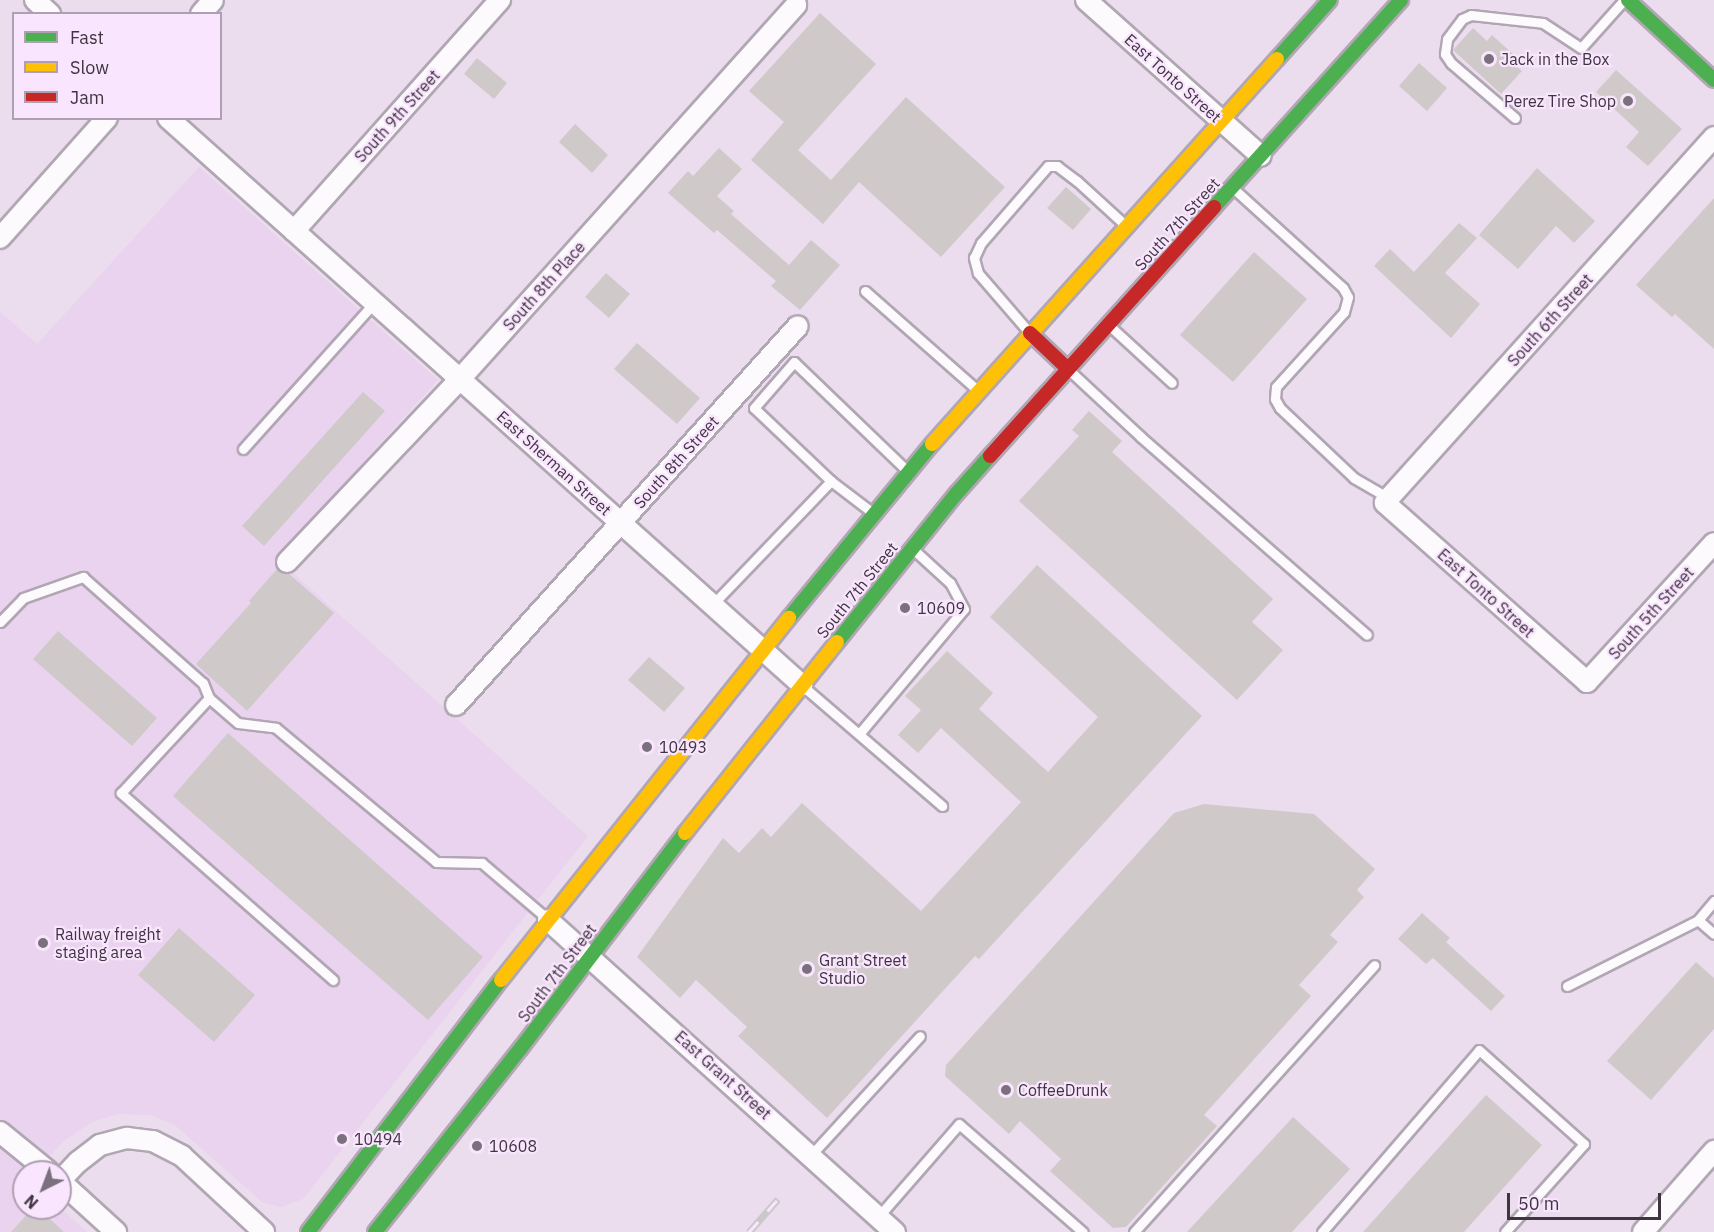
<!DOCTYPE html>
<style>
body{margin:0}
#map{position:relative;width:1714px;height:1232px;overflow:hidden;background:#ebdded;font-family:"IBM Plex Sans",sans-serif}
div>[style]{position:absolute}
.built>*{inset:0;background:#e9d3ee}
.building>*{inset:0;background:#d0c9c9}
.roads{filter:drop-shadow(2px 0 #b1a6b3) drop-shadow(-2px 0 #b1a6b3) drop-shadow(0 2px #b1a6b3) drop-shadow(0 -2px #b1a6b3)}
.lane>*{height:9px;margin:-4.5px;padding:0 4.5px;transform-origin:4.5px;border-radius:4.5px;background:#fcfafc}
.street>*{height:20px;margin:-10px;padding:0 10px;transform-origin:10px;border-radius:10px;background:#fcfafc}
.fast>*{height:14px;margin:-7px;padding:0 7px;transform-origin:7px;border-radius:7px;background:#4caf50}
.slow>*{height:14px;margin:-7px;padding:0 7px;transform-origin:7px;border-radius:7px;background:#ffc107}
.jam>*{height:14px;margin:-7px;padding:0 7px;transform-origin:7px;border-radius:7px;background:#c62828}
.rail>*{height:7px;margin-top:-3.5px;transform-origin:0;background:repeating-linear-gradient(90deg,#f9e5fd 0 14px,#cbc7cb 0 28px);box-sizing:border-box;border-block:2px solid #cbc7cb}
.dots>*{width:16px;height:16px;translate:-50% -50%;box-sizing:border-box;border:3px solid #f9e5fd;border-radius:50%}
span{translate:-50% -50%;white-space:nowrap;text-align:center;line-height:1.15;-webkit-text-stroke:4.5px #f9e5fd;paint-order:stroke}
.poi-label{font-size:16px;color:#3f3541}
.left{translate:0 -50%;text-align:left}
.right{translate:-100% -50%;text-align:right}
.street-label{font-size:16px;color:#3f3541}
.legend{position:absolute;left:12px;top:12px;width:210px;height:108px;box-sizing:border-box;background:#f9e5fd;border:2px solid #af9fb2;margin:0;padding:8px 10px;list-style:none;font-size:18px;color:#3f3541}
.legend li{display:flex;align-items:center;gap:12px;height:30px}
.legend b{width:30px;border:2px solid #af9fb2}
.north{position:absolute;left:12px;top:1160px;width:60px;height:60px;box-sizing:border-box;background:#f9e5fd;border:2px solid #af9fb2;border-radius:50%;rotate:222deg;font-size:16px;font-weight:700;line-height:24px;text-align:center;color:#3f3541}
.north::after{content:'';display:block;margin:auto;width:21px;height:27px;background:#7b707d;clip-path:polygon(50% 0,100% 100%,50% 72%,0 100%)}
.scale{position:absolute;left:1507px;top:1193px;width:154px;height:27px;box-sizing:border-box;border:3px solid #3f3541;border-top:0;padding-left:8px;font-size:18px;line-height:21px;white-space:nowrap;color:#3f3541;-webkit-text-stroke:4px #f9e5fd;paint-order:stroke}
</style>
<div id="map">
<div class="built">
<div style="clip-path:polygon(199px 167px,438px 380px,276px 558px,588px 836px,303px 1199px,281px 1207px,262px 1202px,176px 1126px,151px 1115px,118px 1114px,92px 1122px,65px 1140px,34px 1172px,24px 1172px,24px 1208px,60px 1208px,87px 1232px,0 1232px,0 312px,37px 344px)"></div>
</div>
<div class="building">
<div style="clip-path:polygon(820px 13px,876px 64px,798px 150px,831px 180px,906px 97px,1005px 187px,941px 257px,859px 182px,823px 224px,751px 160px,784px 122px,749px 91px)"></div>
<div style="clip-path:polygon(1473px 28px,1487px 41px,1492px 35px,1516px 57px,1512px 62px,1522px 71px,1501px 94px,1453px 50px)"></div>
<div style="clip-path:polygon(477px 58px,507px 83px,494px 99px,464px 74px)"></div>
<div style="clip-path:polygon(1419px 63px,1447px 88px,1427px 111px,1399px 86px)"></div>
<div style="clip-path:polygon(1616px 70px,1682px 129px,1648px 166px,1626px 147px,1639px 132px,1596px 92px)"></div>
<div style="clip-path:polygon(575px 124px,608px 155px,592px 173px,559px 142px)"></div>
<div style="clip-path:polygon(719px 148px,742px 169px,717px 196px,734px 211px,731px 214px,789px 265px,811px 240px,840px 265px,800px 310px,771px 286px,776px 281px,717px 230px,714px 233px,668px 193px,688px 171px,693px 176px)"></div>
<div style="clip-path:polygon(1537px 168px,1595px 221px,1574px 243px,1556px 226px,1518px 269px,1479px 235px)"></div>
<div style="clip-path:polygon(1066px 187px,1091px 209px,1073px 230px,1047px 208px)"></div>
<div style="clip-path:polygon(1714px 198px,1714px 349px,1675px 314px,1672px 317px,1636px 285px)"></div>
<div style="clip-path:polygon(1459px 223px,1477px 238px,1445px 273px,1480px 304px,1451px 338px,1374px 266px,1390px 249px,1414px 272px)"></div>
<div style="clip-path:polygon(1254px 252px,1307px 299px,1233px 382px,1180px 335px)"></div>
<div style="clip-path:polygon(606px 273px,630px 294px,609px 318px,585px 297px)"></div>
<div style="clip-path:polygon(637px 343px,700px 398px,677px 424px,614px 369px)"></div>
<div style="clip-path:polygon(363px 392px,385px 411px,264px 546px,242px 526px)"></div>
<div style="clip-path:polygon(1089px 411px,1122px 441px,1112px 452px,1273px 599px,1252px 622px,1283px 650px,1237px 700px,1019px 501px,1079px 436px,1072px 430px)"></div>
<div style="clip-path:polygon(1037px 565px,1202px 716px,979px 959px,975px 956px,827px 1118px,738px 1036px,747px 1027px,696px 980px,680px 998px,637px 957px,723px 838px,739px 853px,762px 828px,771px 837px,802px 803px,921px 911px,1021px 802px,941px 728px,918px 753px,898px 735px,921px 710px,905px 696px,947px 651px,993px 693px,979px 709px,1048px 772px,1098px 717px,990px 617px)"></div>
<div style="clip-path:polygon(277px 569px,289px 574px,334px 613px,247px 711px,196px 664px,251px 603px,249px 601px)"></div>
<div style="clip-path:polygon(58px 631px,157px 718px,132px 746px,33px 659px)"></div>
<div style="clip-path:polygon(649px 657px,685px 688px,664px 712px,628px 680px)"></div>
<div style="clip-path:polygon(228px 733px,483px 957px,428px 1020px,173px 796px)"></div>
<div style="clip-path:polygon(1204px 804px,1314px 814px,1375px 869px,1357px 890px,1364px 897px,1330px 935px,1338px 942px,1299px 985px,1311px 996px,1204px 1115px,1217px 1126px,1126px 1227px,1113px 1228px,1050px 1171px,1061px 1159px,1020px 1121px,1009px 1134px,945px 1076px,946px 1065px,1174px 813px)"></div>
<div style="clip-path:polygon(1422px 913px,1450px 938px,1446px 942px,1505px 996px,1491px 1011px,1433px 958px,1426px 964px,1398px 939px)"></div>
<div style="clip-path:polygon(179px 928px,255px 995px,214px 1042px,138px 975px)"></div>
<div style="clip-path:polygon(1696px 962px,1714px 978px,1714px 1029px,1651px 1100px,1607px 1061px)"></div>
<div style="clip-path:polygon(1486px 1095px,1542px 1145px,1464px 1232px,1363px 1232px)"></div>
<div style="clip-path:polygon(1293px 1117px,1350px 1169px,1292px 1232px,1187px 1232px)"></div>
<div style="clip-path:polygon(33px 1208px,38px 1208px,64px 1232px,11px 1232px)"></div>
</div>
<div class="roads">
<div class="lane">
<div style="left:1515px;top:118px;width:84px;rotate:-139.3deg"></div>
<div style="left:1451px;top:63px;width:11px;rotate:-124deg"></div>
<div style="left:1445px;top:54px;width:15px;rotate:-82deg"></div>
<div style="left:1447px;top:39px;width:25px;rotate:-53deg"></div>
<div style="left:1462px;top:19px;width:10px;rotate:-24deg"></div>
<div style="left:1471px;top:15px;width:72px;rotate:6.3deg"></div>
<div style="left:1543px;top:23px;width:45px;rotate:33.3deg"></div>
<div style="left:1581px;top:48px;width:64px;rotate:-48.1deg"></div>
<div style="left:1234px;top:189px;width:147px;rotate:42.2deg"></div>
<div style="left:1343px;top:288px;width:10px;rotate:61deg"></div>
<div style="left:1348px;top:297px;width:16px;rotate:105deg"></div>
<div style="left:1344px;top:312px;width:101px;rotate:132.2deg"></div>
<div style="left:1276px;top:387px;width:12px;rotate:95deg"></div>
<div style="left:1275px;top:399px;width:10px;rotate:61deg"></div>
<div style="left:1280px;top:408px;width:102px;rotate:43.4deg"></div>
<div style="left:1354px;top:478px;width:32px;rotate:30deg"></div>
<div style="left:1382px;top:494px;width:8px"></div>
<div style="left:865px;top:291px;width:148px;rotate:41.4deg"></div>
<div style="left:1112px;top:328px;width:81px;rotate:42.5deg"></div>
<div style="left:1028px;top:331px;width:77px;rotate:-130.8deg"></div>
<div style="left:978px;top:273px;width:16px;rotate:-105deg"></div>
<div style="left:974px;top:258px;width:17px;rotate:-65deg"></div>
<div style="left:981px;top:243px;width:102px;rotate:-49deg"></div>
<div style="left:1048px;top:166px;width:9px"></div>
<div style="left:1057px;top:166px;width:25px;rotate:37deg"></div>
<div style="left:1077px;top:181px;width:62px;rotate:42.4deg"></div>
<div style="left:1070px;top:371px;width:97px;rotate:42.9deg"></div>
<div style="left:1141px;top:437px;width:300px;rotate:41.2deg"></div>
<div style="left:243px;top:449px;width:196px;rotate:-48.1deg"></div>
<div style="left:831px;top:481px;width:48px;rotate:37.3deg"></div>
<div style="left:712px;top:605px;width:172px;rotate:-46.2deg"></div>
<div style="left:831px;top:481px;width:106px;rotate:-136.5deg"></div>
<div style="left:754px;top:408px;width:61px;rotate:-49deg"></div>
<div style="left:794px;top:362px;width:153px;rotate:43.9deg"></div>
<div style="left:0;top:622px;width:33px;rotate:-46deg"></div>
<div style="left:23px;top:598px;width:64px;rotate:-19.3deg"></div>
<div style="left:83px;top:577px;width:160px;rotate:41.5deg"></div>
<div style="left:203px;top:683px;width:16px;rotate:68deg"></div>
<div style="left:805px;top:688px;width:181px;rotate:40.7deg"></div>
<div style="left:859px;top:734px;width:163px;rotate:-50deg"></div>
<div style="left:964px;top:609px;width:30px;rotate:-118deg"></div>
<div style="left:950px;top:583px;width:49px;rotate:-137.5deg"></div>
<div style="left:1698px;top:920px;width:21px;rotate:41deg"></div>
<div style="left:333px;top:980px;width:283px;rotate:-138.6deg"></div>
<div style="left:121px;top:793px;width:129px;rotate:-47.2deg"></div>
<div style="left:209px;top:698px;width:38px;rotate:41deg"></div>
<div style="left:238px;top:723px;width:38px;rotate:7deg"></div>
<div style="left:276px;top:728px;width:209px;rotate:39.9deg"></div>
<div style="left:436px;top:862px;width:46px;rotate:1.2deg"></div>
<div style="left:482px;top:863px;width:82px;rotate:40.5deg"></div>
<div style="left:1567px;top:986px;width:147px;rotate:-26.7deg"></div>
<div style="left:1698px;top:920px;width:25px;rotate:-50deg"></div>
<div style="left:811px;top:1155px;width:161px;rotate:-47.5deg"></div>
<div style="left:878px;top:1217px;width:123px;rotate:-48.9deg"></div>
<div style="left:959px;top:1124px;width:164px;rotate:41.1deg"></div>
<div style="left:1134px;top:1232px;width:359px;rotate:-48deg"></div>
<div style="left:1322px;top:1232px;width:240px;rotate:-49.2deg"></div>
<div style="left:1479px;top:1050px;width:141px;rotate:41.8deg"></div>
<div style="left:1584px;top:1144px;width:118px;rotate:131.9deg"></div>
</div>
<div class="street">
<div style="left:35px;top:0;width:21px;rotate:43deg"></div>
<div style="left:1086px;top:0;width:234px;rotate:41.7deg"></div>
<div style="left:201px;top:14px;width:18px;rotate:-49deg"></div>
<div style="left:168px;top:118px;width:851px;rotate:41.81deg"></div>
<div style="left:1714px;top:137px;width:492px;rotate:132deg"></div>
<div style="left:1385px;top:503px;width:270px;rotate:41.5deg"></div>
<div style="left:1587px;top:682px;width:188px;rotate:-47.6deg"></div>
<div style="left:294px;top:231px;width:310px;rotate:-48.3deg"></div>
<div style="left:0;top:238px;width:161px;rotate:-48.3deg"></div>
<div style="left:287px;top:562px;width:252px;rotate:-46.6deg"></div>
<div style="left:460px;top:379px;width:503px;rotate:-48.06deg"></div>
<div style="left:456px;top:705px;width:510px;rotate:-47.94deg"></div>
<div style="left:548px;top:920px;width:467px;rotate:42deg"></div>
<div style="left:0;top:1132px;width:63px;rotate:39.2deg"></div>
<div style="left:60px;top:1181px;width:26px;rotate:-47deg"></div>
<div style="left:78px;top:1162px;width:28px;rotate:-38deg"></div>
<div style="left:100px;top:1145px;width:28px;rotate:-15deg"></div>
<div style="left:127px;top:1138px;width:26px;rotate:7deg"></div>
<div style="left:153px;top:1141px;width:33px;rotate:27deg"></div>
<div style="left:182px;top:1156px;width:112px;rotate:42.8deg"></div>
<div style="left:60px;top:1181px;width:76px;rotate:42.3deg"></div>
<div style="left:1643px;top:1232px;width:108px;rotate:-48.8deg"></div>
</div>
<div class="fast">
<div style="left:1628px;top:0;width:117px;rotate:42.9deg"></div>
<div style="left:1277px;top:59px;width:79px;rotate:-48.1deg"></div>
<div style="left:1214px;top:207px;width:279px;rotate:-47.9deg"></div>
<div style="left:789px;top:618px;width:225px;rotate:-50.6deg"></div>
<div style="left:837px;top:642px;width:191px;rotate:-51.2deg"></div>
<div style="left:957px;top:493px;width:50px;rotate:-48.3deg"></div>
<div style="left:308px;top:1232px;width:317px;rotate:-52.6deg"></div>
<div style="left:375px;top:1232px;width:235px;rotate:-51.6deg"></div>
<div style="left:521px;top:1048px;width:270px;rotate:-52.7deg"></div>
</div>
<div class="slow">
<div style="left:932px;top:444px;width:517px;rotate:-48.14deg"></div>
<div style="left:685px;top:833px;width:244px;rotate:-51.5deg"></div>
<div style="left:501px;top:980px;width:463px;rotate:-51.5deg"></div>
</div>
<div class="jam">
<div style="left:1030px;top:333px;width:52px;rotate:43.5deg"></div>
<div style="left:990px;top:456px;width:335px;rotate:-48deg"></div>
</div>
</div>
<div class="rail">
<div style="left:749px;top:1232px;width:44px;rotate:-48.7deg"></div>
</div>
<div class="dots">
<div style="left:1489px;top:59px;background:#7b707d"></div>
<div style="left:1628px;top:101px;background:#7b707d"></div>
<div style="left:905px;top:608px;background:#7b707d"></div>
<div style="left:647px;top:747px;background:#7b707d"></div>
<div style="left:43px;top:943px;background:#7b707d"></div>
<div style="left:807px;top:969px;background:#7b707d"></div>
<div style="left:1006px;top:1090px;background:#7b707d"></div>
<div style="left:342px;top:1139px;background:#7b707d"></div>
<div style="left:477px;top:1146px;background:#7b707d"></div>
</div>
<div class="poi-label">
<span class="left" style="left:1501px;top:59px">Jack in the Box</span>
<span class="right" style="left:1616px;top:101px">Perez Tire Shop</span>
<span class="left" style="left:917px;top:608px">10609</span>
<span class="left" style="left:659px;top:747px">10493</span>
<span class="left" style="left:55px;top:943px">Railway freight<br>staging area</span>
<span class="left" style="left:819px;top:969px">Grant Street<br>Studio</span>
<span class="left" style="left:1018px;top:1090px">CoffeeDrunk</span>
<span class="left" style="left:354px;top:1139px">10494</span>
<span class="left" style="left:489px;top:1146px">10608</span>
</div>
<div class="street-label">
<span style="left:1173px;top:78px;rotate:42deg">East Tonto Street</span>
<span style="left:397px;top:116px;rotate:-48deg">South 9th Street</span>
<span style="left:1177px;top:224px;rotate:-48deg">South 7th Street</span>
<span style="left:544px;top:286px;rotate:-48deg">South 8th Place</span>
<span style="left:1550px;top:320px;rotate:-48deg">South 6th Street</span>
<span style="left:676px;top:462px;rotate:-48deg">South 8th Street</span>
<span style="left:554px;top:463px;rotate:42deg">East Sherman Street</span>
<span style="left:857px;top:590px;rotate:-51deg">South 7th Street</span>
<span style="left:1486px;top:593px;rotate:42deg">East Tonto Street</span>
<span style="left:1651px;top:613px;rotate:-48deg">South 5th Street</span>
<span style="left:557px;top:973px;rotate:-53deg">South 7th Street</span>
<span style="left:723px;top:1075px;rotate:42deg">East Grant Street</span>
</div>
<ul class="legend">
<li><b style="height:8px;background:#4caf50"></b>Fast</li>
<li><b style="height:8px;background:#ffc107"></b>Slow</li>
<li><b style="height:8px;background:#c62828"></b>Jam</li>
</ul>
<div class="north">N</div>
<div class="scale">50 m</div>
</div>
